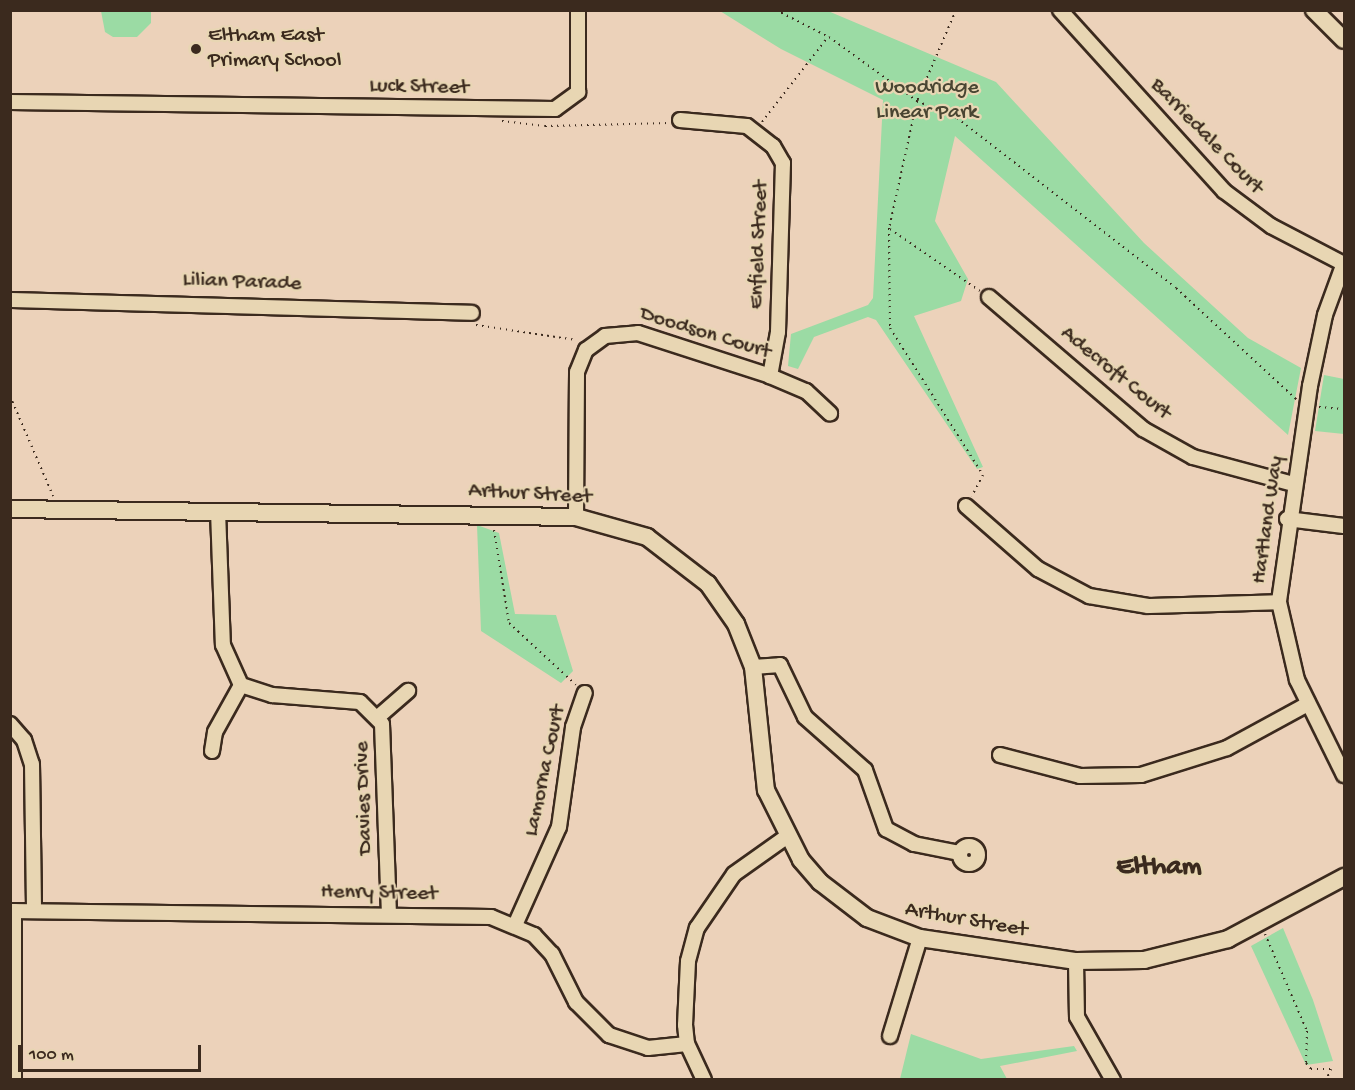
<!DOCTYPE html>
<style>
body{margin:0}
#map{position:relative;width:1355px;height:1090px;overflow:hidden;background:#ecd2ba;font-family:"Gochi Hand",sans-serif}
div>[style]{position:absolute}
.green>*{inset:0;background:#9bdba4}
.path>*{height:2px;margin-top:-1px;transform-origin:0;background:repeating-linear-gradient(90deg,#3b2a1e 0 1.5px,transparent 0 6px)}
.roads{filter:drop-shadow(2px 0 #3b2a1e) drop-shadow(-2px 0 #3b2a1e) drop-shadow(0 2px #3b2a1e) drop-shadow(0 -2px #3b2a1e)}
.minor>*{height:14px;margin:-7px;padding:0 7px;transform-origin:7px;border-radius:7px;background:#e8d6b3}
.minor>.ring{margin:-7px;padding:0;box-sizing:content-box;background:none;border:14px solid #e8d6b3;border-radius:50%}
.tertiary>*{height:16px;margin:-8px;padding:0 8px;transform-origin:8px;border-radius:8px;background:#e8d6b3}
.dots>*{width:16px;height:16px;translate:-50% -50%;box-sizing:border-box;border:3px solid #e8d6b3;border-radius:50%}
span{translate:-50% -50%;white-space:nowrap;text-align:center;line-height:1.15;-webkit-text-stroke:4.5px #e8d6b3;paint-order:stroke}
.poi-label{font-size:22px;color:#3b2a1e}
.left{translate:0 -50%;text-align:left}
.street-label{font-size:22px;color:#3b2a1e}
.park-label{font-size:22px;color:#494532}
.district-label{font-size:28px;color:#3b2a1e;font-weight:700}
.frame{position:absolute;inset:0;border:12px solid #3b2a1e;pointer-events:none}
.scale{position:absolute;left:18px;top:1045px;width:183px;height:27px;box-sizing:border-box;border:3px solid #3b2a1e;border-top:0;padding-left:8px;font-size:18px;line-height:21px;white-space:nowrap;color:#3b2a1e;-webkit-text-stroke:4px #e8d6b3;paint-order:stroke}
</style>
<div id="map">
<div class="green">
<div style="clip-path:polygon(101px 11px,151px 11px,151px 23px,137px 37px,113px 37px,105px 32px)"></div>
<div style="clip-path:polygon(720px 11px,828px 11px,996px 82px,1144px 243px,1248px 338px,1301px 368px,1288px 435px,955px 136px,935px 221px,968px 279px,961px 301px,914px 316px,983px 467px,977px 469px,876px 320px,868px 317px,814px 337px,798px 369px,788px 366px,791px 334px,868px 305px,873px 298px,883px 100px,781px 49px)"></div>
<div style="clip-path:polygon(1324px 375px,1344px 379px,1344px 434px,1315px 431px)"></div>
<div style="clip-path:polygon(477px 525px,499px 533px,515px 614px,556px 615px,573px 671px,561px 683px,481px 631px)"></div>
<div style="clip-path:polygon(1283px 928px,1313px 1000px,1333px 1061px,1306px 1065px,1251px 946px)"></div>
<div style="clip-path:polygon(911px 1034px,981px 1059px,1074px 1046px,1077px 1051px,1000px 1066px,1007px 1079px,900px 1079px)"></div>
</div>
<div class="path">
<div style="left:776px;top:10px;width:59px;rotate:27deg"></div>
<div style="left:829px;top:37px;width:109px;rotate:36deg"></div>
<div style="left:917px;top:101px;width:43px;rotate:23deg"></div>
<div style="left:957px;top:118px;width:277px;rotate:37.8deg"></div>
<div style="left:1176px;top:288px;width:165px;rotate:42.8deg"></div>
<div style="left:956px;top:10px;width:99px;rotate:113.2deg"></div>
<div style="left:917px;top:101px;width:130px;rotate:102.4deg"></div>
<div style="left:889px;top:228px;width:100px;rotate:89.4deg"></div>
<div style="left:890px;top:328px;width:174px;rotate:57.7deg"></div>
<div style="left:983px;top:475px;width:24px;rotate:118deg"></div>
<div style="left:502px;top:121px;width:43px;rotate:6.6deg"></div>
<div style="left:545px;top:126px;width:124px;rotate:-1.4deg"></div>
<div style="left:762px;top:122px;width:108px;rotate:-52.2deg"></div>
<div style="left:890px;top:229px;width:109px;rotate:34.6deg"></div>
<div style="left:476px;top:325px;width:101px;rotate:8.5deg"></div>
<div style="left:10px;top:396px;width:109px;rotate:66.7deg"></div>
<div style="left:1319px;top:407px;width:25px;rotate:5deg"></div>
<div style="left:494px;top:530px;width:94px;rotate:80.8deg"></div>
<div style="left:509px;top:623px;width:91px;rotate:42.8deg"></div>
<div style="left:1265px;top:934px;width:106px;rotate:66.6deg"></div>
<div style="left:1307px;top:1031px;width:32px;rotate:92deg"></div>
<div style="left:1306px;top:1063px;width:8px;rotate:50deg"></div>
<div style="left:1311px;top:1069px;width:20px"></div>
<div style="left:1331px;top:1069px;width:12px;rotate:114deg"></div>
</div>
<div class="roads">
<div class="minor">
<div style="left:1060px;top:10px;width:244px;rotate:47.8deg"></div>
<div style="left:1224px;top:191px;width:59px;rotate:36.7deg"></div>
<div style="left:1271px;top:226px;width:82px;rotate:27.5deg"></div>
<div style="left:10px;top:102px;width:545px;rotate:0.74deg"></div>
<div style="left:555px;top:109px;width:29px;rotate:-36deg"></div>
<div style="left:578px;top:92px;width:82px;rotate:-90deg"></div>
<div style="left:680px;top:120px;width:67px;rotate:5.1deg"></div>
<div style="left:747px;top:126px;width:33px;rotate:38deg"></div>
<div style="left:773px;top:146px;width:20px;rotate:60deg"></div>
<div style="left:783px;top:163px;width:169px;rotate:91.7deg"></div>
<div style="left:778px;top:332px;width:45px;rotate:100.3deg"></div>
<div style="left:1344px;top:263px;width:55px;rotate:110.1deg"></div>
<div style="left:1325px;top:315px;width:73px;rotate:101.9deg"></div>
<div style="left:1310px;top:386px;width:218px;rotate:98.2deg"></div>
<div style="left:1279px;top:602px;width:80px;rotate:77deg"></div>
<div style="left:1297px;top:680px;width:106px;rotate:63.7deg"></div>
<div style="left:989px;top:297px;width:203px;rotate:40.6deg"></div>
<div style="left:1143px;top:429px;width:57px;rotate:29.2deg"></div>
<div style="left:1193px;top:457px;width:104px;rotate:15.1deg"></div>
<div style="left:10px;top:300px;width:462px;rotate:1.6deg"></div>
<div style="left:966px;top:506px;width:96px;rotate:41.2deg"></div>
<div style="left:1038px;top:569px;width:58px;rotate:27.9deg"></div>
<div style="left:1089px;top:596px;width:60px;rotate:9.6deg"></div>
<div style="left:1148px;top:606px;width:131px;rotate:-1.7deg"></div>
<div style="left:218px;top:511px;width:134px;rotate:87.9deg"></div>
<div style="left:223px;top:645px;width:44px;rotate:65.8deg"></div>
<div style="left:241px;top:685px;width:33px;rotate:18deg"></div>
<div style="left:272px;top:695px;width:88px;rotate:4.5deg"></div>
<div style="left:360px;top:702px;width:31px;rotate:45deg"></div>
<div style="left:382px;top:724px;width:190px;rotate:87.9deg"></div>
<div style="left:576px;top:517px;width:145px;rotate:-89.6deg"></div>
<div style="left:577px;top:372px;width:24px;rotate:-68deg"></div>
<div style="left:586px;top:350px;width:24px;rotate:-36deg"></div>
<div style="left:605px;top:336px;width:33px;rotate:-5deg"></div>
<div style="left:638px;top:333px;width:139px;rotate:18deg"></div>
<div style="left:770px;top:376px;width:39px;rotate:23deg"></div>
<div style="left:806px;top:391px;width:33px;rotate:43deg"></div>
<div style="left:1287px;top:519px;width:57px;rotate:7deg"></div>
<div style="left:753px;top:667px;width:27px;rotate:-4deg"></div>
<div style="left:780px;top:665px;width:58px;rotate:64.3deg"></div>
<div style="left:805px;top:717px;width:80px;rotate:41.5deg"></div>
<div style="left:865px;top:770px;width:63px;rotate:70.4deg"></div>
<div style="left:886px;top:829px;width:32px;rotate:28deg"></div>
<div style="left:914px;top:844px;width:47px;rotate:11.1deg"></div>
<div style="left:378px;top:717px;width:40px;rotate:-41deg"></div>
<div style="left:10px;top:724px;width:21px;rotate:49deg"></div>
<div style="left:24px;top:740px;width:25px;rotate:72deg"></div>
<div style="left:32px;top:764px;width:147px;rotate:89.2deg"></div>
<div style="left:212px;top:751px;width:19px;rotate:-81deg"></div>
<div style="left:215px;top:732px;width:54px;rotate:-61deg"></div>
<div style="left:1000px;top:755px;width:83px;rotate:14.7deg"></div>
<div style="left:1080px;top:776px;width:61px;rotate:-0.9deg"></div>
<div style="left:1141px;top:775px;width:90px;rotate:-17.4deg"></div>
<div style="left:1227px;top:748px;width:90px;rotate:-28.6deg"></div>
<div class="ring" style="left:960px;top:846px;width:4px;height:4px"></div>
<div style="left:10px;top:911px;width:481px;rotate:0.7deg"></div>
<div style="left:491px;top:917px;width:47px;rotate:22.7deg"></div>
<div style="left:534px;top:935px;width:26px;rotate:47deg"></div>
<div style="left:552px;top:954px;width:54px;rotate:63.4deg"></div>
<div style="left:576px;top:1002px;width:47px;rotate:45deg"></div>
<div style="left:609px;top:1035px;width:41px;rotate:18.4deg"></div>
<div style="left:648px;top:1048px;width:39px;rotate:-6deg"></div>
<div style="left:516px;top:923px;width:105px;rotate:-65.9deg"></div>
<div style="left:559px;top:827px;width:101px;rotate:-82deg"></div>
<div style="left:573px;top:727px;width:36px;rotate:-71deg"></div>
<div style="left:1076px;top:961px;width:56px;rotate:89deg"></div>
<div style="left:1077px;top:1017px;width:73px;rotate:60.3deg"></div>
<div style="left:890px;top:1036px;width:102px;rotate:-73deg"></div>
<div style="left:14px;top:1080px;width:169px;rotate:-90deg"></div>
<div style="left:704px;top:1080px;width:40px;rotate:-115deg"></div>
<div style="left:687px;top:1044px;width:19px;rotate:-96deg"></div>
<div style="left:685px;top:1025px;width:64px;rotate:-87.3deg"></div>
<div style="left:688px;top:961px;width:34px;rotate:-75deg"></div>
<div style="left:697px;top:928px;width:65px;rotate:-55.6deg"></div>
<div style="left:734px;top:874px;width:64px;rotate:-35.4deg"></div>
</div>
<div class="tertiary">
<div style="left:1314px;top:10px;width:42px;rotate:45deg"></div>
<div style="left:10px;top:509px;width:566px;rotate:0.81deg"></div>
<div style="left:576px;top:517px;width:74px;rotate:15.7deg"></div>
<div style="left:647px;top:537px;width:77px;rotate:37.6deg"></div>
<div style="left:708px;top:584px;width:49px;rotate:55deg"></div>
<div style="left:736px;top:624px;width:46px;rotate:68.4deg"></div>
<div style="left:753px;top:667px;width:124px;rotate:84deg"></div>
<div style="left:766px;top:790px;width:78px;rotate:63.4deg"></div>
<div style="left:801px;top:860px;width:29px;rotate:49deg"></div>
<div style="left:820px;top:882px;width:59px;rotate:37.5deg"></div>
<div style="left:867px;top:918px;width:57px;rotate:20.7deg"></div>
<div style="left:920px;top:938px;width:158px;rotate:8.4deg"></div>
<div style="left:1076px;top:961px;width:68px;rotate:-0.8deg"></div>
<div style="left:1144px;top:960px;width:87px;rotate:-14deg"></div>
<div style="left:1228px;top:939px;width:132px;rotate:-28.1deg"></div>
</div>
</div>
<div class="dots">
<div style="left:196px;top:49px;background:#3b2a1e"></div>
</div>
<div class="poi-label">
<span class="left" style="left:208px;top:49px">Eltham East<br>Primary School</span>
</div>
<div class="street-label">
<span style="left:419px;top:88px;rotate:1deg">Luck Street</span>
<span style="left:1206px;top:137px;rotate:46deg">Barriedale Court</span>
<span style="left:760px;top:245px;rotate:-88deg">Enfield Street</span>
<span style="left:242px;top:283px;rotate:2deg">Lilian Parade</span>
<span style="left:705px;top:334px;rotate:17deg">Doodson Court</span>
<span style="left:1115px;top:374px;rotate:39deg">Adecroft Court</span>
<span style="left:530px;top:495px;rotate:3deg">Arthur Street</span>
<span style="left:1269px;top:520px;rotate:-82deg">Hartland Way</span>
<span style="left:546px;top:771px;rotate:-78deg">Lamorna Court</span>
<span style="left:365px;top:798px;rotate:-92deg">Davies Drive</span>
<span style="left:379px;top:894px;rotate:1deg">Henry Street</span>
<span style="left:966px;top:921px;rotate:10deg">Arthur Street</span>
</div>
<div class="park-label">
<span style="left:927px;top:101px">Woodridge<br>Linear Park</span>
</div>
<div class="district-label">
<span style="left:1159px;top:868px">Eltham</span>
</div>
<div class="frame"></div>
<div class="scale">100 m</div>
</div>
